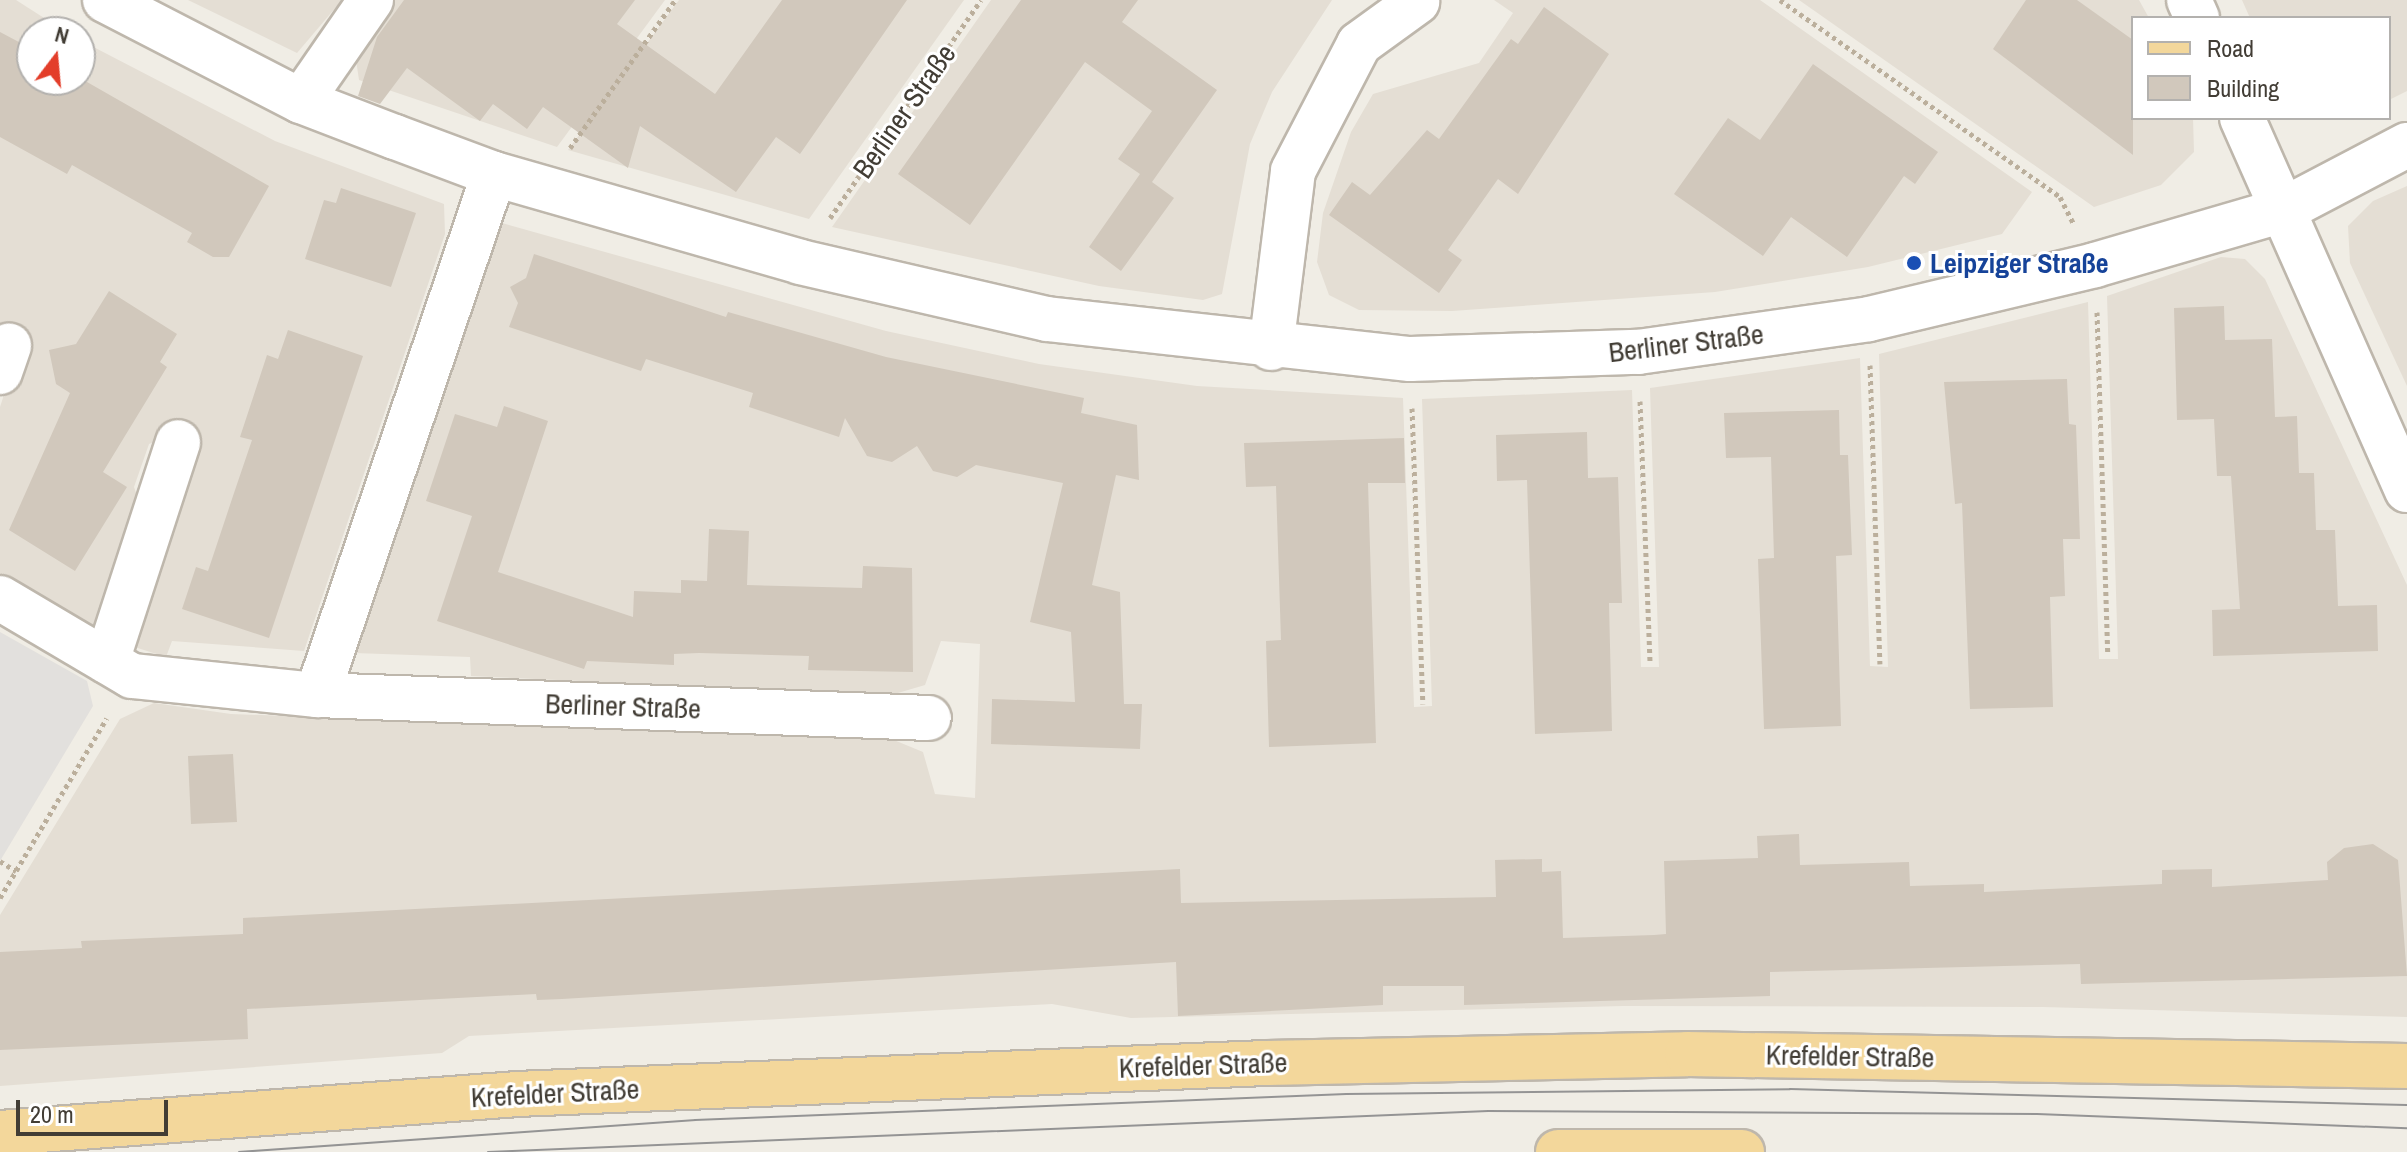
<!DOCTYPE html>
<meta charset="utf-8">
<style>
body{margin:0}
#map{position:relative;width:2407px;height:1152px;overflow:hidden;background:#f0ede5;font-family:"Archivo Narrow",sans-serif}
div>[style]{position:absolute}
.residential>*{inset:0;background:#e4ded4}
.parking>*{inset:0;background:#e2e0dd}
.building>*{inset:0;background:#d1c8bc}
.path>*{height:5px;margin-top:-2.5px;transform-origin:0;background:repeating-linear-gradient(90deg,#bbaf9c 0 4px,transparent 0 8px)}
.roads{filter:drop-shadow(2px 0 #beb7ac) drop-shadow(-2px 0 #beb7ac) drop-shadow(0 2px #beb7ac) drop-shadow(0 -2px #beb7ac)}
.minor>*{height:44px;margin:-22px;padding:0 22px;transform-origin:22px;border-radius:22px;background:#fff}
.major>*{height:44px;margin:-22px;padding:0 22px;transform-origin:22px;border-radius:22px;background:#f3d79b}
.tram>*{height:2px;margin:-1px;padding:0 1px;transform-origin:1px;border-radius:1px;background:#949494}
.dots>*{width:22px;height:22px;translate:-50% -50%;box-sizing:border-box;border:4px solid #fff;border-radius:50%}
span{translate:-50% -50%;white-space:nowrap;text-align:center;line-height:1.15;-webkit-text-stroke:6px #fff;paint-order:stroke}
.street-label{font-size:28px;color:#423d35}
.transit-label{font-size:28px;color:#164399;font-weight:700}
.left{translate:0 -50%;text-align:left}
.legend{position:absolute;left:2131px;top:16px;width:260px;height:104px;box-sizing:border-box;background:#fff;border:2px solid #b3b1ae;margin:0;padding:10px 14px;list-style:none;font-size:24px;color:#423d35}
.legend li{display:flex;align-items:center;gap:16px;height:40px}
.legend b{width:40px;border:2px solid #b3b1ae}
.north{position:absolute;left:16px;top:16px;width:80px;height:80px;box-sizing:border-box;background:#fff;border:2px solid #b3b1ae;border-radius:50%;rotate:16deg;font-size:22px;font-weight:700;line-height:32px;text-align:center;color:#423d35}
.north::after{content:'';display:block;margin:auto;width:28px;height:36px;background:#e33e2a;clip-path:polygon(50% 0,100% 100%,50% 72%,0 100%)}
.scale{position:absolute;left:16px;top:1100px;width:152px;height:36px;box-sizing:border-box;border:4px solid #423d35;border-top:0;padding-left:10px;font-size:24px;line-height:28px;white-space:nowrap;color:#423d35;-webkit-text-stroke:6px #fff;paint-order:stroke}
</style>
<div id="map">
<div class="residential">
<div style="clip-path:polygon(0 0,16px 0,66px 32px,32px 32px,32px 80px,80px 80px,80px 40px,275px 141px,444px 204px,445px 234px,304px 651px,172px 641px,166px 657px,122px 643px,168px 436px,149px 444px,134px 487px,142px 510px,101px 634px,0 575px,0 407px,21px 343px,0 339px)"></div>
<div style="clip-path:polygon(188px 0,342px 0,297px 53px)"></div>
<div style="clip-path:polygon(394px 0,665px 0,557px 147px,359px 80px,356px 60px)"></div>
<div style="clip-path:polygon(679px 0,964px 0,809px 219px,568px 150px)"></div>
<div style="clip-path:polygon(991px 0,1332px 0,1272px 92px,1250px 144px,1222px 294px,1203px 300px,1099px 286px,832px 227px)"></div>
<div style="clip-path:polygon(1494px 0,1760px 0,2032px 192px,2002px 234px,1868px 267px,1715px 292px,1452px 311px,1359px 310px,1329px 295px,1317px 262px,1323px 213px,1351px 132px,1373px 94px,1479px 63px,1513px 13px)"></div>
<div style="clip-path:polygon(1799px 0,2139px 0,2149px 18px,2133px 18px,2133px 118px,2193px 118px,2194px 152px,2161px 185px,2094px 207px)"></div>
<div style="clip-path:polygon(2242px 0,2407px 0,2407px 91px,2389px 100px,2389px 18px,2250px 18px)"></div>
<div style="clip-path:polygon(2407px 186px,2407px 386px,2350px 263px,2348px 226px,2373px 201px)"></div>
<div style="clip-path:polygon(502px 223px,886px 331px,1039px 364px,1197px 386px,1403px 398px,1414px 707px,1432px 706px,1422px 399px,1632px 390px,1641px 667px,1659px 667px,1650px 388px,1860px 358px,1870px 666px,1888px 667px,1879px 354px,2088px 302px,2099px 659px,2118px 659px,2107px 296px,2221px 257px,2245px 259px,2265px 279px,2407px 585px,2407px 1017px,2043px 1007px,1623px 1006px,1131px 1018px,1052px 1004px,469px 1036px,442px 1053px,0 1086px,0 915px,120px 719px,154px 703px,231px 714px,889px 738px,923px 752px,935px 794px,975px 798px,980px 644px,941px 641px,925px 685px,891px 695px,471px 676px,470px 657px,354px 653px,483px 246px)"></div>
</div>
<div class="parking">
<div style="clip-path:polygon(0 632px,87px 681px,93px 706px,0 861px)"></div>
</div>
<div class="building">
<div style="clip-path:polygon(404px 0,635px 0,617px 24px,715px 94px,782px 0,907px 0,800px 154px,776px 137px,736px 192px,640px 126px,628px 168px,543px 107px,527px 129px,493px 104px,480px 121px,407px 68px,380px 104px,358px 96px,377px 37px)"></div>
<div style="clip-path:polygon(1021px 0,1138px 0,1122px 22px,1217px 90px,1152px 182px,1174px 198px,1121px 271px,1089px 247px,1140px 174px,1118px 159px,1152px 111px,1085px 62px,970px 225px,898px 174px)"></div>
<div style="clip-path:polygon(2026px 0,2077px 0,2133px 40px,2133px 155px,1993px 49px)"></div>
<div style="clip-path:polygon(1544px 7px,1609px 54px,1518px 194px,1498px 179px,1448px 250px,1462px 260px,1439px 293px,1329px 215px,1352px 182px,1370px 195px,1427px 130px,1439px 139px,1511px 39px,1518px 44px)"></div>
<div style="clip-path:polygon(0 32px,32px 49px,32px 80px,80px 78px,269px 186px,229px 257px,213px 257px,187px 242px,192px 233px,72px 165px,67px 174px,0 137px)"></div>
<div style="clip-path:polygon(1813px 64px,1938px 152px,1915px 184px,1904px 176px,1847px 257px,1791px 217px,1763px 256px,1674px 194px,1728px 118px,1760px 140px)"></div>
<div style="clip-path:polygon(341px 188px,416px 213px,391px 287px,305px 259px,324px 200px,336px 203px)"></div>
<div style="clip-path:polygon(534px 254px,726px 317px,728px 312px,886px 357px,1084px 398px,1081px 413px,1137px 425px,1139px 480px,1116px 475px,1092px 585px,1120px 592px,1124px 704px,1142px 704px,1140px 749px,991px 744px,992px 699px,1075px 702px,1071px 632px,1030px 622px,1063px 483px,976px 465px,957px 477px,933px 471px,917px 446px,892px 462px,867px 456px,845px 418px,839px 437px,749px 407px,753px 393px,646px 359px,641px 371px,509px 327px,518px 303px,510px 287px,526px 278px)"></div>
<div style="clip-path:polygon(109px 291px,177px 334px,160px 362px,167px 367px,103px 472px,127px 487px,75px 571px,9px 530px,70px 393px,56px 384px,49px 350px,76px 344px)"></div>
<div style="clip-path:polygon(2224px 306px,2225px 340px,2272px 339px,2275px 417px,2297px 416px,2299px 473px,2314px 473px,2316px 530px,2335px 530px,2338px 606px,2377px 605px,2378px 651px,2213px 656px,2212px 610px,2240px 609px,2231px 476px,2217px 476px,2214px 419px,2177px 420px,2174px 308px)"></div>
<div style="clip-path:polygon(288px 330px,363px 356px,269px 638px,182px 609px,196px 567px,208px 571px,234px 493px,252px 440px,240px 437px,267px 355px,278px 359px)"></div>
<div style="clip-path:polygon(2067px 379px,2069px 424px,2076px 425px,2080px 539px,2063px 539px,2065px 596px,2050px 597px,2053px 707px,1970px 709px,1962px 503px,1955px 504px,1944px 382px)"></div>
<div style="clip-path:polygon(504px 406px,548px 421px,498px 572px,633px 617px,634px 591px,681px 593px,681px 580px,707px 581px,709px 529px,749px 531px,747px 585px,862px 588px,863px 566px,912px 568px,913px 672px,808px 670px,809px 656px,699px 653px,674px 654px,674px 665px,587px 661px,584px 669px,437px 621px,472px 516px,426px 501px,455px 414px,497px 427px)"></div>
<div style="clip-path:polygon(1839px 410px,1840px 455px,1848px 455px,1852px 555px,1836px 556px,1841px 726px,1764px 729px,1758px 559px,1774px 558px,1771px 457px,1726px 458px,1724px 413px)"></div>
<div style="clip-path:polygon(1587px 432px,1588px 478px,1618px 477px,1622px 603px,1609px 603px,1612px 731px,1535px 734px,1527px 480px,1497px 481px,1496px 435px)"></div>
<div style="clip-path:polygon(1404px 438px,1405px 483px,1368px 483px,1376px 743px,1269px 747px,1266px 641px,1281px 640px,1276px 486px,1246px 487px,1244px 443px)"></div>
<div style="clip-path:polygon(233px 754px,237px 822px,191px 824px,188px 756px)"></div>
<div style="clip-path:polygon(1799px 834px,1800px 865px,1909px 862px,1910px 886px,1984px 884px,1984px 892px,2162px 884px,2162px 870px,2212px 869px,2212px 887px,2328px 880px,2327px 862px,2344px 848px,2373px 844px,2398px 860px,2407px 976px,2081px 984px,2080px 964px,1770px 972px,1770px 996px,1464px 1005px,1464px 986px,1383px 986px,1383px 1005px,1178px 1016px,1176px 962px,562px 999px,537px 1000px,536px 994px,247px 1009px,248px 1039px,0 1050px,0 952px,82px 948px,81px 941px,243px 934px,243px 918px,1180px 869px,1181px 903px,1496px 897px,1495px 860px,1542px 859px,1542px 872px,1561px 871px,1563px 938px,1654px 935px,1666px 934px,1664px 861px,1758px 858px,1757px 836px)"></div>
</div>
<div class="path">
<div style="left:1780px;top:0;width:342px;rotate:35.1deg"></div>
<div style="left:2060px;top:197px;width:29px;rotate:63deg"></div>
<div style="left:570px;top:148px;width:181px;rotate:-54.6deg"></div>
<div style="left:830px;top:218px;width:265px;rotate:-55.3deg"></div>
<div style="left:2097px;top:312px;width:343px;rotate:88.2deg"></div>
<div style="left:1870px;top:365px;width:299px;rotate:88.1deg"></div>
<div style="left:1640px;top:401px;width:263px;rotate:87.8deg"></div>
<div style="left:1412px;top:408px;width:296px;rotate:87.9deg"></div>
<div style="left:0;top:861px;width:19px;rotate:32deg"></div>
<div style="left:0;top:898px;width:209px;rotate:-59.3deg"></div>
</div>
<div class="roads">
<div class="minor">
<div style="left:105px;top:0;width:220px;rotate:27.3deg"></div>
<div style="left:301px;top:101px;width:101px;rotate:21deg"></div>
<div style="left:395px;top:137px;width:106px;rotate:20.5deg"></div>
<div style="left:494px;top:174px;width:318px;rotate:16deg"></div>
<div style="left:800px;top:262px;width:253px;rotate:13deg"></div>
<div style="left:1047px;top:319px;width:365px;rotate:6.3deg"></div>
<div style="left:1410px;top:359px;width:228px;rotate:-1.8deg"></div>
<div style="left:1638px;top:352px;width:233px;rotate:-8.1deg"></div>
<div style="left:1869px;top:319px;width:232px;rotate:-13.4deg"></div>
<div style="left:2095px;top:265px;width:196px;rotate:-16.3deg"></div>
<div style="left:2283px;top:210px;width:140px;rotate:-27.7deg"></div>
<div style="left:2189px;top:0;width:20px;rotate:66deg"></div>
<div style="left:301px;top:101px;width:123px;rotate:-55.3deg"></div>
<div style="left:2242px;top:118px;width:407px;rotate:66.1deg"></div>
<div style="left:494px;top:174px;width:550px;rotate:108.76deg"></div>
<div style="left:317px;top:695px;width:612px;rotate:2.15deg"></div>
<div style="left:1271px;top:348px;width:178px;rotate:-82.9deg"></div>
<div style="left:1293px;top:171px;width:143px;rotate:-62.5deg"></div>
<div style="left:1359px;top:44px;width:72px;rotate:-35.9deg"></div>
<div style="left:0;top:372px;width:28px;rotate:-71deg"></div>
<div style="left:0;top:598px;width:153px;rotate:30.6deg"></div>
<div style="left:132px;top:676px;width:186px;rotate:5.9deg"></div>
<div style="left:107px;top:661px;width:230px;rotate:-72deg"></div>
</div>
<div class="major">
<div style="left:0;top:1133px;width:518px;rotate:-4.31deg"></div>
<div style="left:517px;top:1094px;width:751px;rotate:-2.37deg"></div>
<div style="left:1267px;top:1063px;width:420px;rotate:-1.2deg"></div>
<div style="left:1687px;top:1054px;width:720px;rotate:0.95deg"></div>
<div style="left:1558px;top:1152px;width:184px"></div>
</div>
</div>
<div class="tram">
<div style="left:239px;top:1152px;width:457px;rotate:-4deg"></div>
<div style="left:695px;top:1120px;width:652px;rotate:-2.29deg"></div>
<div style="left:1346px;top:1094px;width:444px;rotate:-0.6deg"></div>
<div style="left:1790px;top:1089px;width:617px;rotate:1.49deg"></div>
<div style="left:488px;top:1152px;width:1001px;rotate:-2.35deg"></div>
<div style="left:1488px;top:1111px;width:549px;rotate:0.31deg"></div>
<div style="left:2037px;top:1114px;width:370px;rotate:2.2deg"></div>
</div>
<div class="dots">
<div style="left:1914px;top:263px;background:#1a4fb4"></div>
</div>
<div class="street-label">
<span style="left:904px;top:111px;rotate:-55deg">Berliner Straße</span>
<span style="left:1686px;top:343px;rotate:-7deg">Berliner Straße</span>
<span style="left:623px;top:706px;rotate:2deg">Berliner Straße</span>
<span style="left:1850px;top:1056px;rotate:1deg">Krefelder Straße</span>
<span style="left:1203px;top:1065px;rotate:-2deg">Krefelder Straße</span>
<span style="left:555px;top:1093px;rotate:-3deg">Krefelder Straße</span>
</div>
<div class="transit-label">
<span class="left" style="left:1930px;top:263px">Leipziger Straße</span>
</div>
<ul class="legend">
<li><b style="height:10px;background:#f3d79b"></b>Road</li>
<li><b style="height:22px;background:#d1c8bc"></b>Building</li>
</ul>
<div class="north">N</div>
<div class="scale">20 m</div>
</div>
